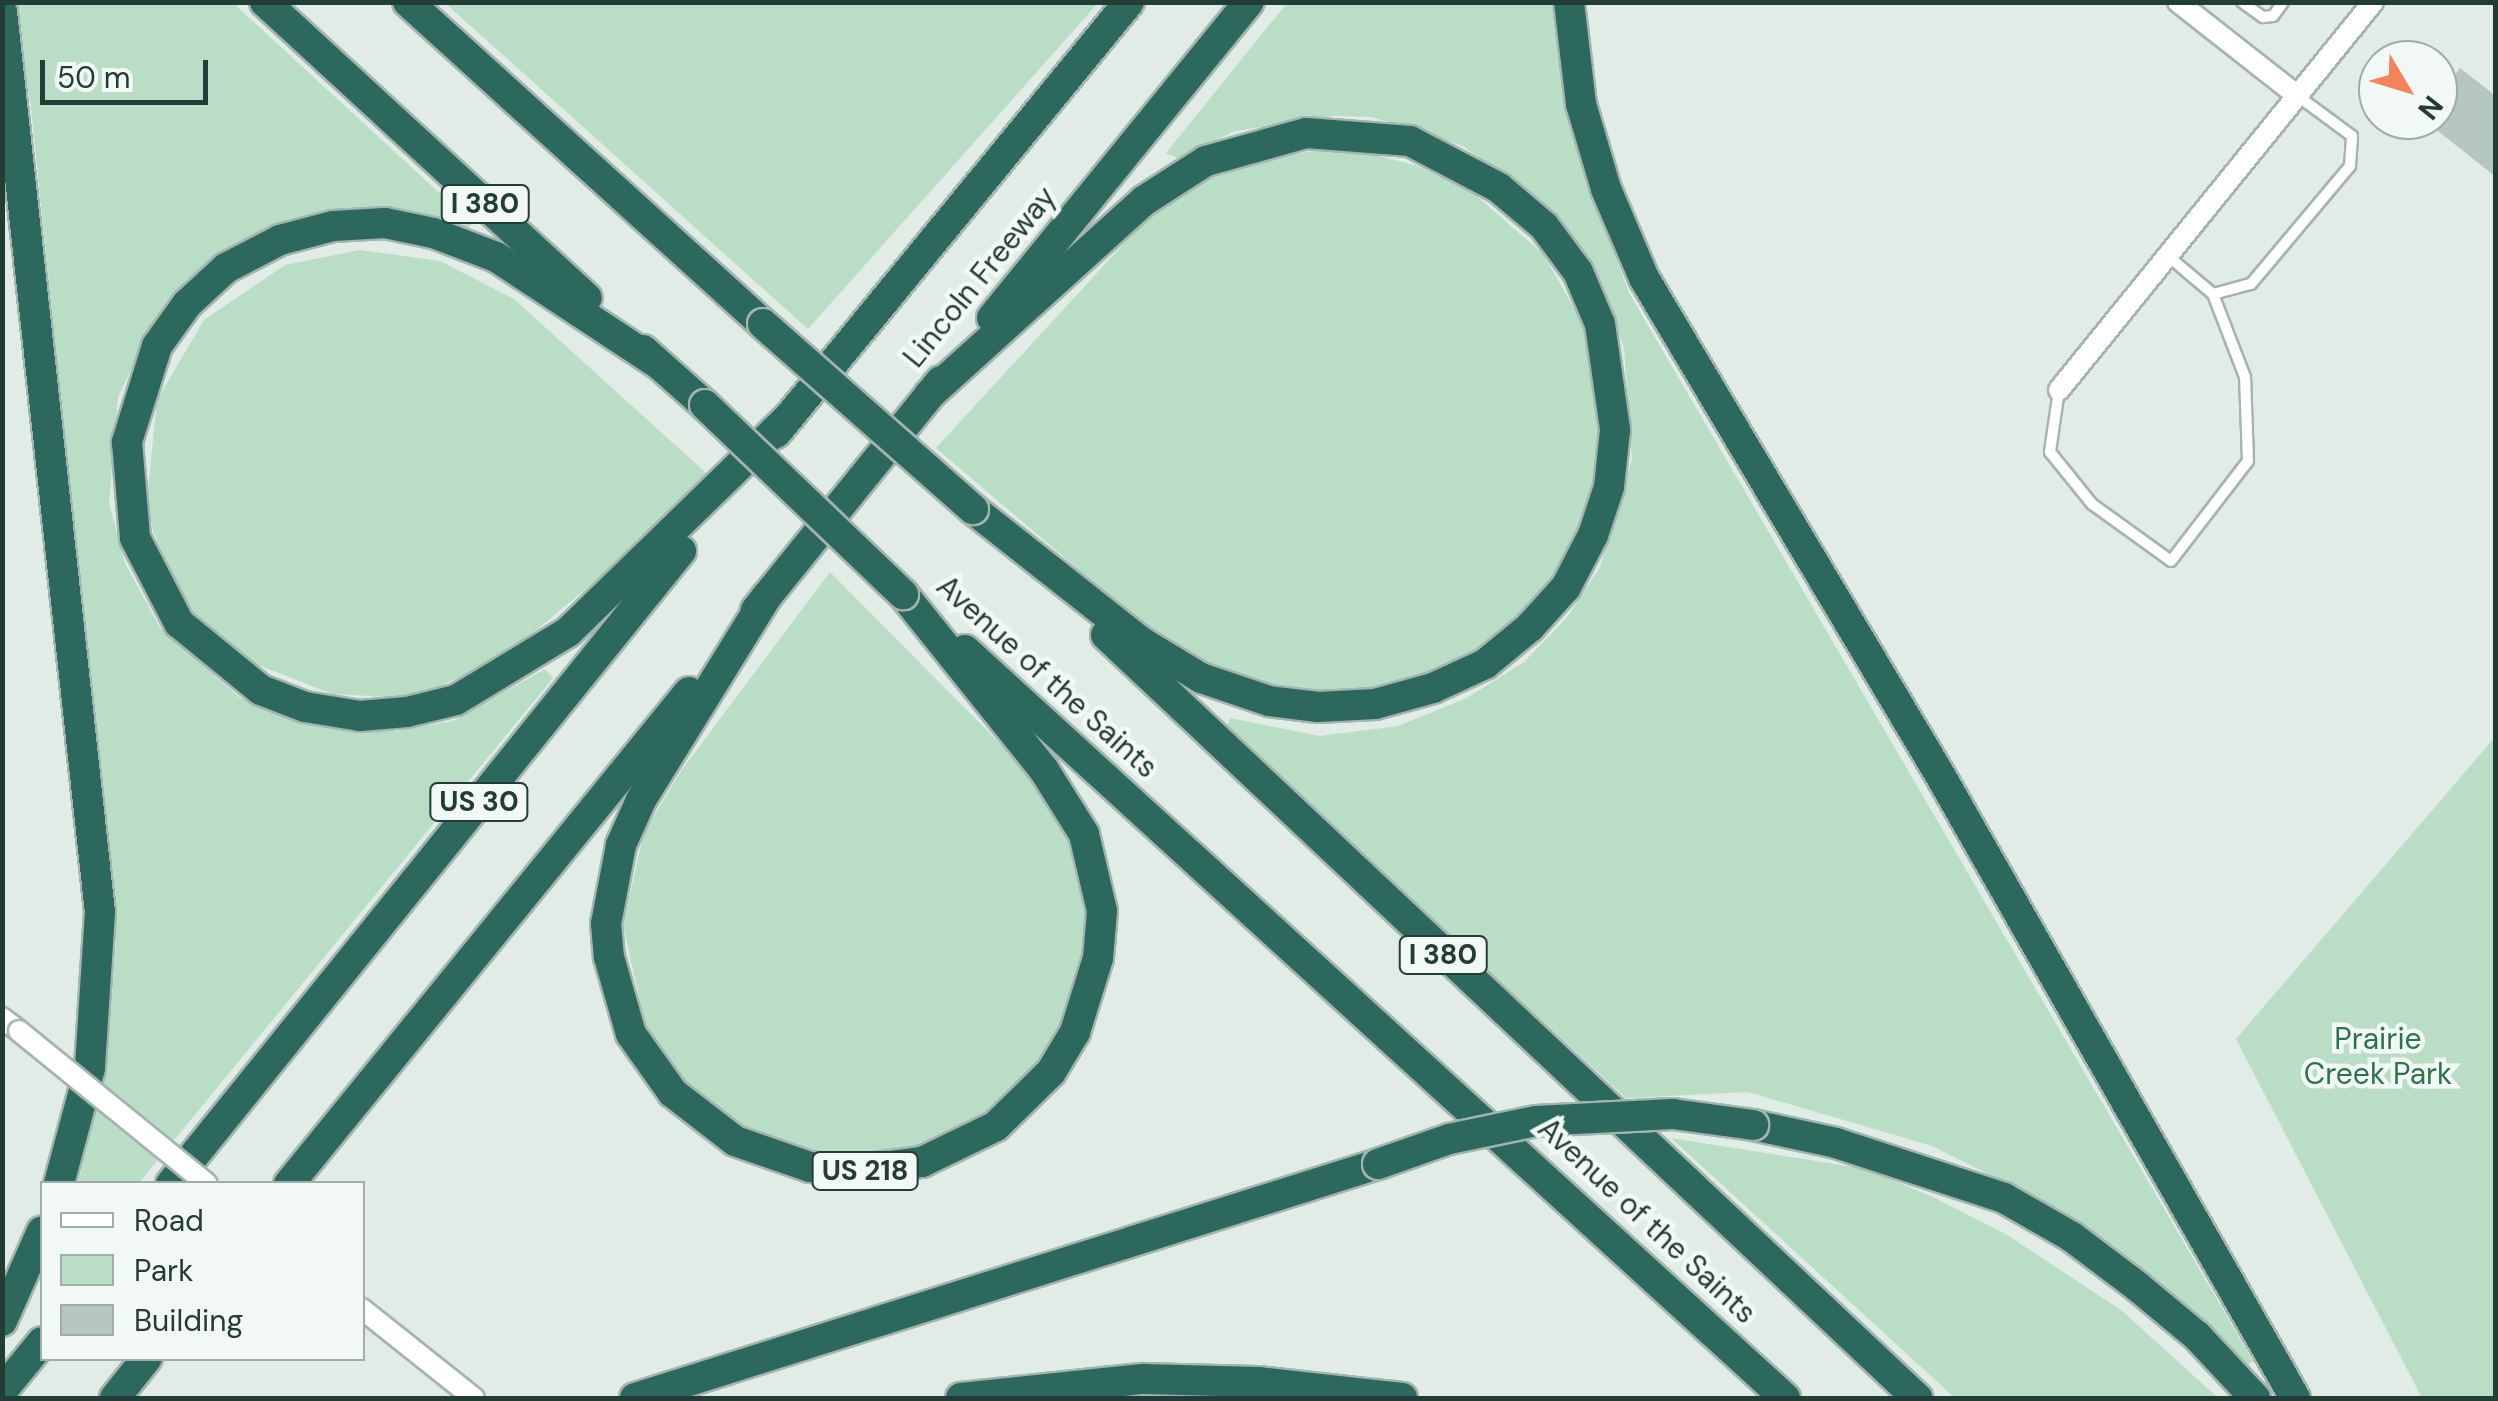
<!DOCTYPE html>
<style>
body{margin:0}
#map{position:relative;width:2498px;height:1401px;overflow:hidden;background:#e1ece7;font-family:"DM Sans",sans-serif}
div>[style]{position:absolute}
.green>*{inset:0;background:#baddc5}
.building>*{inset:0;background:#b6c6c0}
.roads{filter:drop-shadow(2px 0 #a4b4ae) drop-shadow(-2px 0 #a4b4ae) drop-shadow(0 2px #a4b4ae) drop-shadow(0 -2px #a4b4ae)}
.lane>*{height:10px;margin:-5px;padding:0 5px;transform-origin:5px;border-radius:5px;background:#fff}
.street>*{height:20px;margin:-10px;padding:0 10px;transform-origin:10px;border-radius:10px;background:#fff}
.highway>*{height:30px;margin:-15px;padding:0 15px;transform-origin:15px;border-radius:15px;background:#2d685e}
.bridges{filter:drop-shadow(2px 0 #a4b4ae) drop-shadow(-2px 0 #a4b4ae) drop-shadow(0 2px #a4b4ae) drop-shadow(0 -2px #a4b4ae)}
.street-bridge>*{height:20px;margin:-10px;padding:0 10px;transform-origin:10px;border-radius:10px;background:#fff}
.highway-bridge>*{height:30px;margin:-15px;padding:0 15px;transform-origin:15px;border-radius:15px;background:#2d685e}
span{translate:-50% -50%;white-space:nowrap;text-align:center;line-height:1.15;-webkit-text-stroke:9px #f2f8f5;paint-order:stroke}
.shield-label span{padding:2px 8px;background:#f2f8f5;border:2px solid;border-radius:8px;-webkit-text-stroke-width:0}
.shield-label{font-size:28px;color:#223c36;font-weight:700}
.street-label{font-size:30px;color:#223c36}
.park-label{font-size:30px;color:#2c734a}
.frame{position:absolute;inset:0;border:5px solid #223c36;pointer-events:none}
.legend{position:absolute;left:40px;top:1181px;width:325px;height:180px;box-sizing:border-box;background:#f2f8f5;border:2px solid #9fada9;margin:0;padding:12px 18px;list-style:none;font-size:30px;color:#223c36}
.legend li{display:flex;align-items:center;gap:20px;height:50px}
.legend b{width:50px;border:2px solid #9fada9}
.north{position:absolute;left:2358px;top:40px;width:100px;height:100px;box-sizing:border-box;background:#f2f8f5;border:2px solid #9fada9;border-radius:50%;rotate:128deg;font-size:28px;font-weight:700;line-height:40px;text-align:center;color:#223c36}
.north::after{content:'';display:block;margin:auto;width:35px;height:45px;background:#f1845a;clip-path:polygon(50% 0,100% 100%,50% 72%,0 100%)}
.scale{position:absolute;left:40px;top:60px;width:168px;height:45px;box-sizing:border-box;border:5px solid #223c36;border-top:0;padding-left:12px;font-size:30px;line-height:35px;white-space:nowrap;color:#223c36;-webkit-text-stroke:8px #f2f8f5;paint-order:stroke}
</style>
<div id="map">
<div class="green">
<div style="clip-path:polygon(14px 3px,233px 3px,472px 223px,467px 229px,394px 211px,311px 215px,262px 235px,144px 342px,118px 397px,109px 503px,125px 563px,160px 628px,239px 697px,294px 720px,339px 730px,397px 731px,453px 721px,545px 669px,553px 678px,139px 1183px,78px 1183px,107px 1064px,116px 940px,31px 108px)"></div>
<div style="clip-path:polygon(445px 3px,1098px 3px,808px 329px)"></div>
<div style="clip-path:polygon(1287px 3px,1554px 3px,1562px 77px,1586px 177px,1629px 293px,2253px 1361px,2248px 1365px,2163px 1285px,2066px 1213px,1932px 1146px,1748px 1092px,1626px 1098px,1226px 729px,1230px 718px,1320px 736px,1398px 726px,1467px 698px,1524px 662px,1568px 616px,1600px 567px,1632px 459px,1624px 348px,1605px 296px,1582px 254px,1541px 204px,1463px 146px,1372px 117px,1334px 116px,1235px 131px,1177px 158px,1166px 153px)"></div>
<div style="clip-path:polygon(1314px 151px,1359px 151px,1415px 165px,1471px 191px,1543px 254px,1585px 327px,1598px 369px,1603px 416px,1597px 477px,1566px 560px,1538px 602px,1489px 643px,1438px 677px,1382px 694px,1323px 697px,1222px 676px,1168px 646px,936px 448px,1142px 224px,1202px 182px,1250px 162px)"></div>
<div style="clip-path:polygon(360px 250px,440px 261px,514px 299px,706px 473px,634px 549px,505px 656px,428px 692px,389px 697px,332px 694px,243px 659px,198px 622px,183px 597px,153px 531px,147px 499px,157px 400px,204px 320px,285px 265px)"></div>
<div style="clip-path:polygon(830px 572px,1033px 777px,1068px 834px,1086px 920px,1079px 982px,1050px 1054px,980px 1122px,929px 1148px,824px 1159px,748px 1132px,676px 1078px,646px 1028px,623px 925px,644px 832px,681px 771px)"></div>
<div style="clip-path:polygon(2495px 737px,2495px 1398px,2422px 1398px,2236px 1039px)"></div>
<div style="clip-path:polygon(1671px 1138px,1867px 1169px,1937px 1199px,2007px 1235px,2121px 1310px,2218px 1398px,1955px 1398px)"></div>
</div>
<div class="building">
<div style="clip-path:polygon(2460px 68px,2496px 96px,2496px 177px,2438px 131px,2438px 96px)"></div>
</div>
<div class="roads">
<div class="lane">
<div style="left:2242px;top:2px;width:26px;rotate:36deg"></div>
<div style="left:2263px;top:17px;width:10px;rotate:-6deg"></div>
<div style="left:2273px;top:16px;width:17px;rotate:-54deg"></div>
<div style="left:2168px;top:256px;width:59px;rotate:40.2deg"></div>
<div style="left:2213px;top:294px;width:39px;rotate:-15deg"></div>
<div style="left:2251px;top:284px;width:154px;rotate:-50deg"></div>
<div style="left:2350px;top:166px;width:30px;rotate:-86deg"></div>
<div style="left:2352px;top:136px;width:67px;rotate:-143.5deg"></div>
<div style="left:2059px;top:390px;width:63px;rotate:98.3deg"></div>
<div style="left:2050px;top:452px;width:67px;rotate:51.1deg"></div>
<div style="left:2092px;top:504px;width:97px;rotate:35.8deg"></div>
<div style="left:2171px;top:561px;width:126px;rotate:-52.4deg"></div>
<div style="left:2248px;top:461px;width:84px;rotate:-92deg"></div>
<div style="left:2245px;top:377px;width:89px;rotate:-111.1deg"></div>
</div>
<div class="street">
<div style="left:2178px;top:2px;width:152px;rotate:38.1deg"></div>
<div style="left:2059px;top:390px;width:499px;rotate:-51deg"></div>
<div style="left:2px;top:1018px;width:21px;rotate:37deg"></div>
<div style="left:362px;top:1309px;width:143px;rotate:38.5deg"></div>
</div>
<div class="highway">
<div style="left:265px;top:2px;width:437px;rotate:42.6deg"></div>
<div style="left:408px;top:2px;width:479px;rotate:42.2deg"></div>
<div style="left:1569px;top:2px;width:103px;rotate:83.3deg"></div>
<div style="left:1581px;top:104px;width:89px;rotate:73.6deg"></div>
<div style="left:1606px;top:189px;width:97px;rotate:66.9deg"></div>
<div style="left:1644px;top:278px;width:578px;rotate:59.22deg"></div>
<div style="left:1940px;top:775px;width:717px;rotate:60.32deg"></div>
<div style="left:2px;top:12px;width:905px;rotate:83.79deg"></div>
<div style="left:100px;top:912px;width:156px;rotate:93.7deg"></div>
<div style="left:90px;top:1068px;width:120px;rotate:105deg"></div>
<div style="left:992px;top:318px;width:407px;rotate:-50.9deg"></div>
<div style="left:643px;top:350px;width:83px;rotate:41.6deg"></div>
<div style="left:657px;top:363px;width:193px;rotate:-146.6deg"></div>
<div style="left:496px;top:257px;width:67px;rotate:-159.1deg"></div>
<div style="left:433px;top:233px;width:49px;rotate:-168.2deg"></div>
<div style="left:385px;top:223px;width:52px;rotate:176.7deg"></div>
<div style="left:333px;top:226px;width:55px;rotate:165.2deg"></div>
<div style="left:280px;top:240px;width:61px;rotate:152.6deg"></div>
<div style="left:226px;top:268px;width:53px;rotate:137.3deg"></div>
<div style="left:187px;top:304px;width:52px;rotate:125.5deg"></div>
<div style="left:157px;top:346px;width:101px;rotate:107.4deg"></div>
<div style="left:127px;top:442px;width:96px;rotate:85.2deg"></div>
<div style="left:135px;top:538px;width:96px;rotate:62.6deg"></div>
<div style="left:179px;top:623px;width:106px;rotate:39.3deg"></div>
<div style="left:261px;top:690px;width:47px;rotate:21.1deg"></div>
<div style="left:305px;top:707px;width:56px;rotate:9.3deg"></div>
<div style="left:360px;top:716px;width:47px;rotate:-4.9deg"></div>
<div style="left:407px;top:712px;width:50px;rotate:-13.8deg"></div>
<div style="left:456px;top:700px;width:131px;rotate:-31.3deg"></div>
<div style="left:568px;top:632px;width:304px;rotate:-44.2deg"></div>
<div style="left:929px;top:395px;width:291px;rotate:-42.1deg"></div>
<div style="left:1145px;top:200px;width:72px;rotate:-32.6deg"></div>
<div style="left:1206px;top:161px;width:104px;rotate:-15.6deg"></div>
<div style="left:1306px;top:133px;width:104px;rotate:4.4deg"></div>
<div style="left:1410px;top:141px;width:101px;rotate:27.8deg"></div>
<div style="left:1499px;top:188px;width:59px;rotate:40.2deg"></div>
<div style="left:1544px;top:226px;width:57px;rotate:53.5deg"></div>
<div style="left:1578px;top:272px;width:56px;rotate:67.1deg"></div>
<div style="left:1600px;top:324px;width:107px;rotate:81.9deg"></div>
<div style="left:1615px;top:430px;width:57px;rotate:96deg"></div>
<div style="left:1609px;top:487px;width:51px;rotate:108.4deg"></div>
<div style="left:1593px;top:535px;width:59px;rotate:117.4deg"></div>
<div style="left:1566px;top:587px;width:54px;rotate:132deg"></div>
<div style="left:1530px;top:627px;width:58px;rotate:140.6deg"></div>
<div style="left:1485px;top:664px;width:57px;rotate:155.2deg"></div>
<div style="left:1433px;top:688px;width:60px;rotate:164.6deg"></div>
<div style="left:1375px;top:704px;width:57px;rotate:177deg"></div>
<div style="left:1318px;top:707px;width:49px;rotate:-173deg"></div>
<div style="left:1269px;top:701px;width:72px;rotate:-161.3deg"></div>
<div style="left:1201px;top:678px;width:71px;rotate:-148.8deg"></div>
<div style="left:1140px;top:641px;width:213px;rotate:-141.7deg"></div>
<div style="left:776px;top:433px;width:557px;rotate:-50.68deg"></div>
<div style="left:767px;top:596px;width:240px;rotate:121.7deg"></div>
<div style="left:641px;top:800px;width:49px;rotate:114deg"></div>
<div style="left:621px;top:845px;width:80px;rotate:100.8deg"></div>
<div style="left:606px;top:924px;width:33px;rotate:85deg"></div>
<div style="left:609px;top:957px;width:80px;rotate:74.1deg"></div>
<div style="left:631px;top:1034px;width:72px;rotate:54.6deg"></div>
<div style="left:673px;top:1093px;width:78px;rotate:37.7deg"></div>
<div style="left:735px;top:1141px;width:79px;rotate:19.1deg"></div>
<div style="left:810px;top:1167px;width:35px;rotate:8deg"></div>
<div style="left:845px;top:1172px;width:78px;rotate:-7.4deg"></div>
<div style="left:922px;top:1162px;width:82px;rotate:-25.9deg"></div>
<div style="left:996px;top:1126px;width:77px;rotate:-44.5deg"></div>
<div style="left:1051px;top:1072px;width:47px;rotate:-59deg"></div>
<div style="left:1075px;top:1032px;width:77px;rotate:-72.7deg"></div>
<div style="left:1098px;top:958px;width:47px;rotate:-85.1deg"></div>
<div style="left:1102px;top:911px;width:79px;rotate:-103.2deg"></div>
<div style="left:1084px;top:834px;width:75px;rotate:-122deg"></div>
<div style="left:1044px;top:770px;width:226px;rotate:-128.7deg"></div>
<div style="left:756px;top:610px;width:294px;rotate:-51.1deg"></div>
<div style="left:1106px;top:635px;width:1114px;rotate:43.25deg"></div>
<div style="left:965px;top:650px;width:1110px;rotate:42.37deg"></div>
<div style="left:1753px;top:1125px;width:85px;rotate:12.2deg"></div>
<div style="left:1836px;top:1143px;width:177px;rotate:18.1deg"></div>
<div style="left:2004px;top:1198px;width:78px;rotate:29.8deg"></div>
<div style="left:2072px;top:1237px;width:83px;rotate:37.1deg"></div>
<div style="left:2138px;top:1287px;width:77px;rotate:39.7deg"></div>
<div style="left:2197px;top:1336px;width:85px;rotate:46.9deg"></div>
<div style="left:171px;top:1184px;width:813px;rotate:-51.14deg"></div>
<div style="left:289px;top:1184px;width:634px;rotate:-50.89deg"></div>
<div style="left:2px;top:1321px;width:98px;rotate:-66deg"></div>
<div style="left:2px;top:1391px;width:63px;rotate:-50.8deg"></div>
<div style="left:115px;top:1398px;width:51px;rotate:-51.3deg"></div>
<div style="left:635px;top:1398px;width:779px;rotate:-17.48deg"></div>
<div style="left:961px;top:1398px;width:183px;rotate:-6deg"></div>
<div style="left:1143px;top:1379px;width:115px;rotate:1.5deg"></div>
<div style="left:1258px;top:1382px;width:145px;rotate:6.3deg"></div>
</div>
</div>
<div class="bridges">
<div class="street-bridge">
<div style="left:19px;top:1031px;width:242px;rotate:39.1deg"></div>
</div>
<div class="highway-bridge">
<div style="left:763px;top:324px;width:280px;rotate:41.4deg"></div>
<div style="left:705px;top:405px;width:274px;rotate:43.7deg"></div>
<div style="left:1378px;top:1164px;width:75px;rotate:-19.4deg"></div>
<div style="left:1449px;top:1139px;width:89px;rotate:-11.7deg"></div>
<div style="left:1536px;top:1121px;width:137px;rotate:-2.9deg"></div>
<div style="left:1673px;top:1114px;width:81px;rotate:7.8deg"></div>
</div>
</div>
<div class="shield-label">
<span style="left:485px;top:204px">I 380</span>
<span style="left:479px;top:802px">US 30</span>
<span style="left:1443px;top:955px">I 380</span>
<span style="left:865px;top:1171px">US 218</span>
</div>
<div class="street-label">
<span style="left:980px;top:277px;rotate:-51deg">Lincoln Freeway</span>
<span style="left:1047px;top:677px;rotate:42deg">Avenue of the Saints</span>
<span style="left:1647px;top:1221px;rotate:43deg">Avenue of the Saints</span>
</div>
<div class="park-label">
<span style="left:2378px;top:1056px">Prairie<br>Creek Park</span>
</div>
<div class="frame"></div>
<ul class="legend">
<li><b style="height:12px;background:#fff"></b>Road</li>
<li><b style="height:28px;background:#baddc5"></b>Park</li>
<li><b style="height:28px;background:#b6c6c0"></b>Building</li>
</ul>
<div class="north">N</div>
<div class="scale">50 m</div>
</div>
